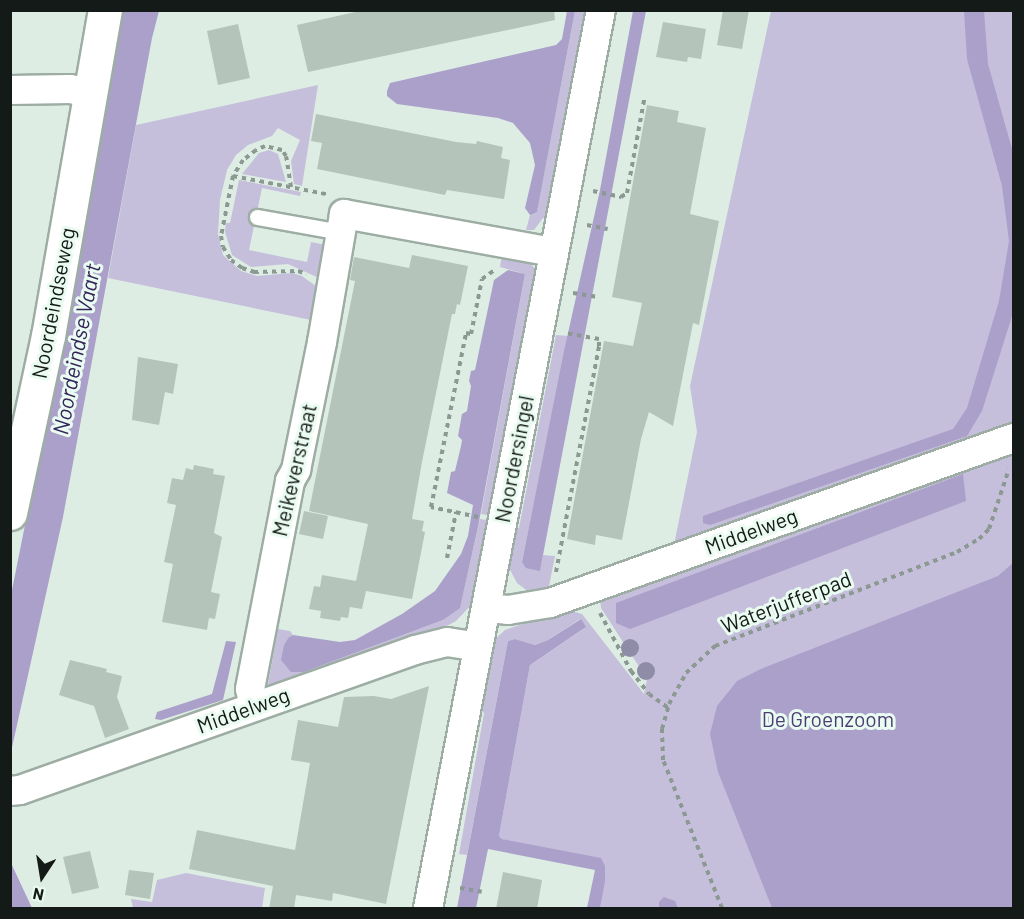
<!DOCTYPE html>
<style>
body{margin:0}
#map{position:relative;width:1024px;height:919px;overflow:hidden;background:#ddede4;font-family:Barlow,sans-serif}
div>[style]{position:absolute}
.green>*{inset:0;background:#c5bfdb}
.water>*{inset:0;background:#aaa0ca}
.building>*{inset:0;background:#b4c4bb}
.path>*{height:4px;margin-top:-2px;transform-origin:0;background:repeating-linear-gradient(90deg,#8c9892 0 4.5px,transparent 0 9px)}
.roads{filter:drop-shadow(2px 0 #9dada4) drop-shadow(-2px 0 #9dada4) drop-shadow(0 2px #9dada4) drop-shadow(0 -2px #9dada4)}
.service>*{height:15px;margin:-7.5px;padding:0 7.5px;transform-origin:7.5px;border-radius:7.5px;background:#fff}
.minor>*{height:28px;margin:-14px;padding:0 14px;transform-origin:14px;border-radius:14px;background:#fff}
.tertiary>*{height:33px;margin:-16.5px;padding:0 16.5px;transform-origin:16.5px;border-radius:16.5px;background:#fff}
.trees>*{width:18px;height:18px;margin:-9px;border-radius:50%;background:#8e8ca6}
span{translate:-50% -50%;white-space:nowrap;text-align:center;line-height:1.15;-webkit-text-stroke:6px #eafbf1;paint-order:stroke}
.street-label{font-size:21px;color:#141a17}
.park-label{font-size:21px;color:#4d3d74}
.water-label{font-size:22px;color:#352459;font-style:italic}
.frame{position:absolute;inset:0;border:12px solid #141a17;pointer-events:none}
.north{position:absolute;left:12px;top:847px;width:60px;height:60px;-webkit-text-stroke:4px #eafbf1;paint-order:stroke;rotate:192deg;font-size:16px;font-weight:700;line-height:24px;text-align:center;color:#141a17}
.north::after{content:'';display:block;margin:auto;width:21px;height:27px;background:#141a17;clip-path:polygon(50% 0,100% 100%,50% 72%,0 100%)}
</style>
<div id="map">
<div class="green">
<div style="clip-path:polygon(575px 11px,590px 11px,551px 219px,543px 218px,534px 230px,526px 230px,530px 215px,537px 211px)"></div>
<div style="clip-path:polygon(771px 11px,1013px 11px,1013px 908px,600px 908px,605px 866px,502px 839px,499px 836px,530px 665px,585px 628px,580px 619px,548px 640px,535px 645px,515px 639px,508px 641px,467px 855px,459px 854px,484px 713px,478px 706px,491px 643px,505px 630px,564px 609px,582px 614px,644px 694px,647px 679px,601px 608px,600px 597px,669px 569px,697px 432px,690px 386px)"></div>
<div style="clip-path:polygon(318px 85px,302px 186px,294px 184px,291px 161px,300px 140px,278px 128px,272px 136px,248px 145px,236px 155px,227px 170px,220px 200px,218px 234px,223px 255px,241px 271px,257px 276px,292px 273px,302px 276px,317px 287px,311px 320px,108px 278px,136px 125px)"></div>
<div style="clip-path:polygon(269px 150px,278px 154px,286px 182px,242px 174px,259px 153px)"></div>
<div style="clip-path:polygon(239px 180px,301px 192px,300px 196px,262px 188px,249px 250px,307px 262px,311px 242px,326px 245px,319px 278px,288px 264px,251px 267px,232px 255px,225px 232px,226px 223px,230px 223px)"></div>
<div style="clip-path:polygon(502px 255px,529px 262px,537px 271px,494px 516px,481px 514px,525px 274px,500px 267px)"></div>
<div style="clip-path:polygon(556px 335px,568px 336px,522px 562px,540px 570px,543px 555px,555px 556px,548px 591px,529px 592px,517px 583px,508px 566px,512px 533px,519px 528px)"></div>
<div style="clip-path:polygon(480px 519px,493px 521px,475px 601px,456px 621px,439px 630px,267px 690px,278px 629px,290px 631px,293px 635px,289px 637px,291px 672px,304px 672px,443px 620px,460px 607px)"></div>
<div style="clip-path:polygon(186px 873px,265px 888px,262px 908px,133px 908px,131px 899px,152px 902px,157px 880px)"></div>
</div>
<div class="water">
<div style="clip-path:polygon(123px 11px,159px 11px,152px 38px,63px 517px,11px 752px,11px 595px,82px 240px,87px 202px)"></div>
<div style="clip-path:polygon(567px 11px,575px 11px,537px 212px,530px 215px,525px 208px,535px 165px,530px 143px,513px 123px,498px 118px,397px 104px,387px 96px,387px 91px,390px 83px,556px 45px,562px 39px)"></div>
<div style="clip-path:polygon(633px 11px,646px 11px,540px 571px,526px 568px,522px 562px,564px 351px,600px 190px)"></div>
<div style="clip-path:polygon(964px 11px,984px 11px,988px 64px,1014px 156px,1013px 313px,982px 411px,967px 436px,710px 525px,703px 523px,703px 516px,953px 429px,967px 408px,999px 301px,1009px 241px,1002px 186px,967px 59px)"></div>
<div style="clip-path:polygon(508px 270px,525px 274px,478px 527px,460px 608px,443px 620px,304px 672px,291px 672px,281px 660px,284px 645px,289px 637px,293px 635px,340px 642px,355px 640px,402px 614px,435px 591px,461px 554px,468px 536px,473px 505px,447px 493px,451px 472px,455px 471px,461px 446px,462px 440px,458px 436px,462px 414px,467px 411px,471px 386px,469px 381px,471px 371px,475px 370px,494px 280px)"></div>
<div style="clip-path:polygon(963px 474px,966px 501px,630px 629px,616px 623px,616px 603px)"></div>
<div style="clip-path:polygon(1013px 563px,1013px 908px,772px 908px,718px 772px,710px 734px,717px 706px,737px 681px,761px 669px,998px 576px)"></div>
<div style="clip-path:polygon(581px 619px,586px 627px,530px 665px,499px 836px,502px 839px,601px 858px,605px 866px,605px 881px,600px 908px,587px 908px,595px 870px,488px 849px,476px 908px,457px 908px,508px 641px,515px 639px,535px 645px,548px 640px)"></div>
<div style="clip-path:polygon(226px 641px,236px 642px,223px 700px,161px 720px,155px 719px,157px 712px,212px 694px)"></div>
<div style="clip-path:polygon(11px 863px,32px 908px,11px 908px)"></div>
<div style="clip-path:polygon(664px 897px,675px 901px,678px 908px,659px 908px,659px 902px)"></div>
</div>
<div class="building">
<div style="clip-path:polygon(364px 10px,554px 10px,555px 20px,308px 72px,297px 25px)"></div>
<div style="clip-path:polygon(723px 10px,749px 10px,742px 49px,717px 45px)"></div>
<div style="clip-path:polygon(663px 22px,706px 29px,701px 59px,688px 57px,687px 62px,656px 57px)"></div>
<div style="clip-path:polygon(238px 24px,250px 78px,218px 85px,207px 31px)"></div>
<div style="clip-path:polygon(647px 105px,679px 111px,677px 122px,706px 128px,690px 214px,719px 221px,699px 325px,693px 323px,673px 426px,649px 412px,641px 439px,622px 540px,596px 535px,595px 545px,567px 539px,604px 341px,633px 346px,642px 303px,612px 297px)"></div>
<div style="clip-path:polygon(316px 114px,456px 142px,476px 144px,477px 141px,503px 147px,501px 158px,510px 160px,504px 199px,447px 190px,445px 195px,317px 169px,322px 143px,311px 141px)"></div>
<div style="clip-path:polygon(412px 255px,468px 266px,460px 305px,457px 304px,455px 314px,452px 314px,422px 462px,412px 519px,424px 521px,422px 531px,425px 532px,412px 599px,366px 591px,362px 609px,350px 607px,348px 618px,341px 617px,340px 621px,320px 618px,321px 611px,309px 609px,314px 586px,320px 587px,322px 575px,356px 581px,368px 524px,309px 511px,355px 281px,350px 280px,354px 257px,409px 268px)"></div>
<div style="clip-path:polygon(138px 357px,178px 364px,173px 394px,165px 392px,159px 425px,132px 420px)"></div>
<div style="clip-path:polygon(194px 465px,214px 469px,213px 474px,225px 476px,214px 533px,222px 537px,211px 592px,220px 594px,215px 619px,209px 618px,207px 630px,162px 622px,173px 564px,164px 562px,176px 505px,167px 503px,172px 478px,183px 480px,186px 468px,193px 470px)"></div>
<div style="clip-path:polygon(304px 511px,328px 516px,323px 539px,299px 534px)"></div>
<div style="clip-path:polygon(70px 660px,107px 669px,106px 672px,122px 676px,117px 697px,129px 729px,105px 738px,94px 706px,59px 695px)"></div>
<div style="clip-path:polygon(429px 686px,386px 904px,333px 893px,332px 901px,296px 895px,294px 909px,269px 909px,273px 886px,189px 869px,197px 830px,295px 850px,310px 763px,291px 760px,298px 720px,338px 727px,344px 697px,374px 696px,391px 699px)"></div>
<div style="clip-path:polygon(90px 851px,99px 888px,72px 894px,63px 857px)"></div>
<div style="clip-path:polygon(129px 870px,154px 873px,150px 899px,125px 895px)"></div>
<div style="clip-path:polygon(503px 872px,542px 880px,537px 909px,496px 909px)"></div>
</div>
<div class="path">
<div style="left:233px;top:176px;width:95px;rotate:11deg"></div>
<div style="left:291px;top:187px;width:31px;rotate:-99deg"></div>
<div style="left:286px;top:156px;width:7px;rotate:-124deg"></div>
<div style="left:282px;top:150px;width:17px;rotate:-167deg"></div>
<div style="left:265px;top:146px;width:10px;rotate:156deg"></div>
<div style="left:256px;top:150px;width:16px;rotate:142deg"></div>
<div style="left:243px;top:160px;width:19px;rotate:122deg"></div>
<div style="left:233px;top:176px;width:61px;rotate:101.3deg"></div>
<div style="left:221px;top:236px;width:11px;rotate:80deg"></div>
<div style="left:223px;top:247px;width:15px;rotate:58deg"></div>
<div style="left:231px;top:260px;width:14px;rotate:36deg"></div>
<div style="left:242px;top:268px;width:13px;rotate:18deg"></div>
<div style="left:254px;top:272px;width:44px;rotate:-1.3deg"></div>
<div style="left:298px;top:271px;width:9px;rotate:18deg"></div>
<div style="left:593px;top:191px;width:29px;rotate:12deg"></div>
<div style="left:621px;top:197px;width:7px;rotate:-34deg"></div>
<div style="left:627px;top:193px;width:95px;rotate:-79.6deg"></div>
<div style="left:587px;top:225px;width:21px;rotate:11deg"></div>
<div style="left:573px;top:293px;width:25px;rotate:9deg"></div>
<div style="left:478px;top:517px;width:48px;rotate:-168deg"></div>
<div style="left:431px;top:507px;width:177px;rotate:-78.6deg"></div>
<div style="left:466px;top:333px;width:5px;rotate:11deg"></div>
<div style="left:471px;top:334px;width:56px;rotate:-78.7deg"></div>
<div style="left:482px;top:279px;width:17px;rotate:-36deg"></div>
<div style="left:447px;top:558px;width:47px;rotate:-78.9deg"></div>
<div style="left:556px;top:572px;width:230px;rotate:-79.2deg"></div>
<div style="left:599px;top:346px;width:7px;rotate:-90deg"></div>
<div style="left:599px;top:339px;width:34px;rotate:-170deg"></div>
<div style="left:600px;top:613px;width:66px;rotate:61.9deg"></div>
<div style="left:631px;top:671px;width:29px;rotate:52deg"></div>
<div style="left:649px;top:694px;width:24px;rotate:36deg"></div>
<div style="left:460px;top:888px;width:22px;rotate:10deg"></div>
<div style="left:722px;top:908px;width:159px;rotate:-111.7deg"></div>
<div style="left:663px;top:760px;width:31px;rotate:-92deg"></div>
<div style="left:662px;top:729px;width:26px;rotate:-74deg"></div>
<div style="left:669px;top:704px;width:35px;rotate:-61deg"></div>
<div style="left:686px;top:673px;width:40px;rotate:-43deg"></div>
<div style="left:715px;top:646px;width:260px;rotate:-21.2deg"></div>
<div style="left:957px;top:552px;width:26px;rotate:-31deg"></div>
<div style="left:979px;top:539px;width:14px;rotate:-45deg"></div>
<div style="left:989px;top:529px;width:63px;rotate:-71.6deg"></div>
</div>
<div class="roads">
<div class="service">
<div style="left:257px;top:217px;width:84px;rotate:10.2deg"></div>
</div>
<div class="minor">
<div style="left:10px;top:90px;width:60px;rotate:-1deg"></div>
<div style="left:70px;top:89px;width:20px;rotate:11deg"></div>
<div style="left:486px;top:608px;width:22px;rotate:5deg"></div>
<div style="left:508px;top:610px;width:43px;rotate:-9.5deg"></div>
<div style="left:550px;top:603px;width:492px;rotate:-19.6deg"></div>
<div style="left:254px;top:706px;width:17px;rotate:-103deg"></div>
<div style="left:250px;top:689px;width:212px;rotate:-79.1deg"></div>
<div style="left:290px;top:481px;width:13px;rotate:-61deg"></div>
<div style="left:296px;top:470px;width:131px;rotate:-78.5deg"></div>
<div style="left:322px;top:342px;width:130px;rotate:-80.2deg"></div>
<div style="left:344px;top:214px;width:212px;rotate:10.3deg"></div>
<div style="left:10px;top:791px;width:10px;rotate:-6deg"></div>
<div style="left:20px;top:790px;width:419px;rotate:-19.5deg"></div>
<div style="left:415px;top:650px;width:33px;rotate:-14deg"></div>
<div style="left:447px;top:642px;width:30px;rotate:9deg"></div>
<div style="left:428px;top:908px;width:915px;rotate:-79.1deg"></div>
</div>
<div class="tertiary">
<div style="left:10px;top:513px;width:181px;rotate:-77.9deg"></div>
<div style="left:48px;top:336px;width:331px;rotate:-80.1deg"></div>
</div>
</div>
<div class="trees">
<div style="left:630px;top:648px"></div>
<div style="left:646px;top:671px"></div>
</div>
<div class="street-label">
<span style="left:53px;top:303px;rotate:-79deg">Noordeindseweg</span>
<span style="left:514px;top:459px;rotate:-79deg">Noordersingel</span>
<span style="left:294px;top:470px;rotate:-77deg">Meikeverstraat</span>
<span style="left:751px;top:531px;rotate:-20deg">Middelweg</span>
<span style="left:786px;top:602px;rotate:-21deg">Waterjufferpad</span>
<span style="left:243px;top:710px;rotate:-20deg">Middelweg</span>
</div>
<div class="park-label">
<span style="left:828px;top:719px">De Groenzoom</span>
</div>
<div class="water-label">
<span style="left:76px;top:349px;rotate:-79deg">Noordeindse Vaart</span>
</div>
<div class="frame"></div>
<div class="north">N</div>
</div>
